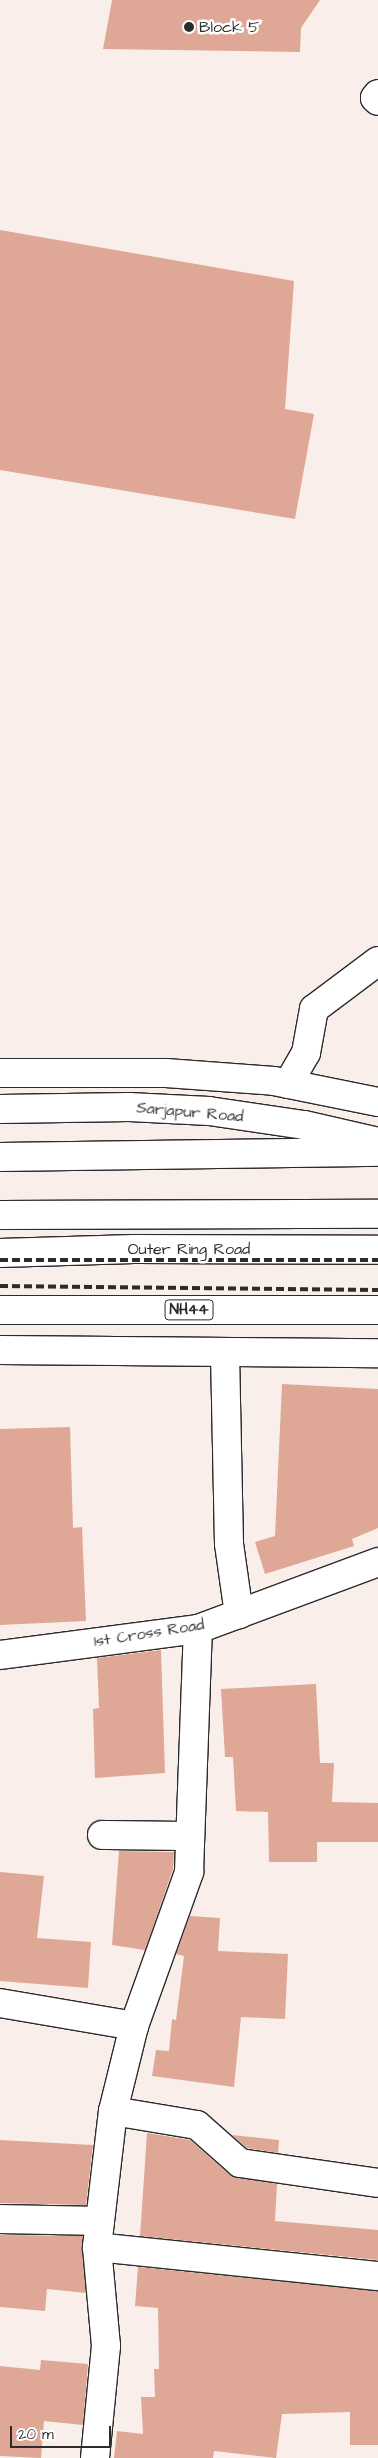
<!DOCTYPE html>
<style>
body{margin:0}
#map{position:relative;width:378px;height:2458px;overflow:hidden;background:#f9eeea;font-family:"Architects Daughter",sans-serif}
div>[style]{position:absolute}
.building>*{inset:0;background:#dfa896}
.roads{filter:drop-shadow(1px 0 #2b2b2b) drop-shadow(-1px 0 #2b2b2b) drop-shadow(0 1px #2b2b2b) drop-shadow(0 -1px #2b2b2b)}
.minor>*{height:28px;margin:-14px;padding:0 14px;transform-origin:14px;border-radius:14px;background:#fff}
.major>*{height:28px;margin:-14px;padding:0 14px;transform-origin:14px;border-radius:14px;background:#fff}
.highway>*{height:28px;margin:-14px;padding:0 14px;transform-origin:14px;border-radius:14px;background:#fff}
.rail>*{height:4px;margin-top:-2px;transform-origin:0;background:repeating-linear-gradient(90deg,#2b2b2b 0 8px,transparent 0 12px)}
.dots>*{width:14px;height:14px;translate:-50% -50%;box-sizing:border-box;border:2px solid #fff;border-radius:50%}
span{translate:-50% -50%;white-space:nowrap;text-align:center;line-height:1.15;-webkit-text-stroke:5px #fff;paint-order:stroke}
.shield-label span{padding:1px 4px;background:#fff;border:1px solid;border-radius:4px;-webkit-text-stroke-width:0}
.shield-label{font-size:15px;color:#2b2b2b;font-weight:700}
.poi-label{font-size:16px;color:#2b2b2b}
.left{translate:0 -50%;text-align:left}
.street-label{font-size:16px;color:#2b2b2b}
.scale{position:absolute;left:10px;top:2426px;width:101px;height:22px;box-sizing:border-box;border:2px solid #2b2b2b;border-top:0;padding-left:6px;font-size:15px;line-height:18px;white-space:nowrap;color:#2b2b2b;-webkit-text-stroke:4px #fff;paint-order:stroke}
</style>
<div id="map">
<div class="building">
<div style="clip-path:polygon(112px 0,320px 0,301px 28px,300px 52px,103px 49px)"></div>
<div style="clip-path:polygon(0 230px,294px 281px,285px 409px,314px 414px,295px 519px,0 470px)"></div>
<div style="clip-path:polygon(282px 1384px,378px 1389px,378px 1528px,352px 1539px,354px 1546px,265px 1574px,255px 1542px,275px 1536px)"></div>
<div style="clip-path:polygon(70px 1427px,73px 1528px,82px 1527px,86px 1621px,0 1625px,0 1429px)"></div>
<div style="clip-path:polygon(161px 1650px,165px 1773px,95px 1778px,93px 1709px,99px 1708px,97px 1658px)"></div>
<div style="clip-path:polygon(316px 1684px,320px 1763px,334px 1763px,332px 1802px,378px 1803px,378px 1842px,317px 1842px,317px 1862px,269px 1862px,268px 1812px,236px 1811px,233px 1757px,225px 1757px,221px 1689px)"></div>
<div style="clip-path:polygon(119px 1851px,174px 1852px,173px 1869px,145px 1950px,112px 1945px)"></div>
<div style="clip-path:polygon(0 1872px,44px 1876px,37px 1938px,91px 1942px,88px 1988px,0 1981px)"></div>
<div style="clip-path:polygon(190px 1916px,220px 1918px,218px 1951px,288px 1954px,285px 2019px,241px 2017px,234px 2087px,152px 2076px,156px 2050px,169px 2051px,172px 2019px,176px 2020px,184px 1956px,176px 1954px)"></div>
<div style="clip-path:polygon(147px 2133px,190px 2140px,230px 2175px,277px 2184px,275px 2221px,378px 2230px,378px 2260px,140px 2236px)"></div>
<div style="clip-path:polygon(232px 2135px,279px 2140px,278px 2153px,247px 2148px)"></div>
<div style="clip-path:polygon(0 2140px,93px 2145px,86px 2205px,0 2203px)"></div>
<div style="clip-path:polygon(0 2235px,83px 2236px,86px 2293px,47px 2289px,45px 2311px,0 2307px)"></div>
<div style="clip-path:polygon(138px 2267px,378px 2291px,378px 2445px,350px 2445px,350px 2412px,282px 2414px,276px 2458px,214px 2451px,213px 2458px,114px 2458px,117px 2431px,143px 2434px,141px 2397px,155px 2397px,154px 2369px,159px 2369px,158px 2308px,135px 2306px)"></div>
<div style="clip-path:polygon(41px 2360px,88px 2364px,83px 2425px,44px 2421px,41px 2458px,0 2456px,0 2366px,40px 2370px)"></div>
</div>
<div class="roads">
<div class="minor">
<div style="left:378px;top:94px;width:5px;rotate:127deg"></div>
<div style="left:375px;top:98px;width:4px;rotate:45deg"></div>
<div style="left:288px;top:1084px;width:36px;rotate:-60deg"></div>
<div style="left:306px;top:1053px;width:45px;rotate:-79.7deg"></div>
<div style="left:314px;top:1009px;width:80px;rotate:-36.9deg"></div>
<div style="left:0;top:1157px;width:378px;rotate:-0.8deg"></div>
<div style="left:0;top:1350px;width:378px;rotate:0.5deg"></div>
<div style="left:225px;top:1353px;width:191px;rotate:88.8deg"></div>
<div style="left:229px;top:1544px;width:71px;rotate:81.9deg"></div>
<div style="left:0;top:1655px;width:200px;rotate:-7.5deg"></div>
<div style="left:198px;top:1629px;width:192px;rotate:-20.4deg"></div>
<div style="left:102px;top:1835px;width:88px;rotate:0.7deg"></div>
<div style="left:0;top:2003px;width:136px;rotate:9.7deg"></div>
<div style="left:113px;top:2111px;width:85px;rotate:9.5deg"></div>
<div style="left:197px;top:2125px;width:57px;rotate:41.5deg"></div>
<div style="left:240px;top:2163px;width:139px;rotate:8.2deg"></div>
<div style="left:0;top:2219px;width:100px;rotate:1.1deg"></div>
<div style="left:97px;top:2247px;width:282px;rotate:5.9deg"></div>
<div style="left:95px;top:2458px;width:113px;rotate:-84.4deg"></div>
<div style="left:106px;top:2346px;width:99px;rotate:-95.2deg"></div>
<div style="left:97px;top:2247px;width:137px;rotate:-83.3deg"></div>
<div style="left:113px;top:2111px;width:88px;rotate:-76.1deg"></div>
<div style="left:134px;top:2026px;width:164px;rotate:-70.3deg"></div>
<div style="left:189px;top:1872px;width:243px;rotate:-87.9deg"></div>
</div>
<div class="major">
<div style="left:0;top:1073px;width:166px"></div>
<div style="left:166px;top:1073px;width:108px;rotate:4.2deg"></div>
<div style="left:274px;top:1081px;width:106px;rotate:11.4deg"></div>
<div style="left:0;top:1109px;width:129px;rotate:-0.9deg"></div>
<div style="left:129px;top:1107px;width:80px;rotate:2.9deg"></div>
<div style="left:209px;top:1111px;width:96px;rotate:8.4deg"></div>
<div style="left:304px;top:1125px;width:76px;rotate:12.9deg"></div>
<div style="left:0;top:1253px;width:134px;rotate:-1.7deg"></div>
<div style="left:134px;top:1249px;width:244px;rotate:0.2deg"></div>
</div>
<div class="highway">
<div style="left:0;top:1215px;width:378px;rotate:-0.2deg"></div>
<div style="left:0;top:1310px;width:378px"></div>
</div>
</div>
<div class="rail">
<div style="left:0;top:1260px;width:378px"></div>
<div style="left:0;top:1286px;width:378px;rotate:0.6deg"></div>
</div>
<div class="dots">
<div style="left:189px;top:27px;background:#2b2b2b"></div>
</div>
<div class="shield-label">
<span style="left:189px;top:1310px">NH44</span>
</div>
<div class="poi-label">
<span class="left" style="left:199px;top:27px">Block 5</span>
</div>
<div class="street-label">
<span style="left:190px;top:1112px;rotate:5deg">Sarjapur Road</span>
<span style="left:189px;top:1249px">Outer Ring Road</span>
<span style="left:149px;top:1633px;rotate:-9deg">1st Cross Road</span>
</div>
<div class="scale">20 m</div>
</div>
